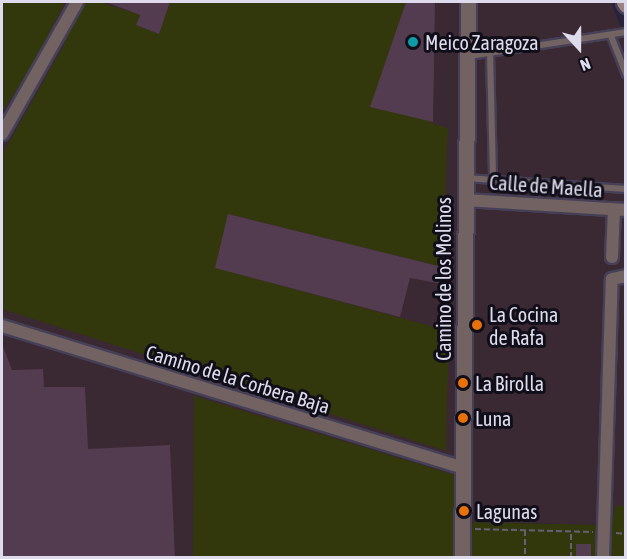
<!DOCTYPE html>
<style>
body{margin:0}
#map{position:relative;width:627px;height:559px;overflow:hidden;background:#28223b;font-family:"Asap Condensed",sans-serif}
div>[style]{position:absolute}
.industrial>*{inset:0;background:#3a2832}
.green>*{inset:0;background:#33380c}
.building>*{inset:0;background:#533b50}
.path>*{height:2px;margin-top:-1px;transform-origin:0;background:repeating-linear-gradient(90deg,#656076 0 6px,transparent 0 9px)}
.roads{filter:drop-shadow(2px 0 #454057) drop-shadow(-2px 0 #454057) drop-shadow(0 2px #454057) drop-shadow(0 -2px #454057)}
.service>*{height:6px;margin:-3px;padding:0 3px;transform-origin:3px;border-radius:3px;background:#726261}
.minor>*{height:12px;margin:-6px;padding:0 6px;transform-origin:6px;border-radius:6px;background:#726261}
.tertiary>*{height:15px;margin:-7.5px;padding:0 7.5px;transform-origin:7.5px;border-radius:7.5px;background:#726261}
.secondary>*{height:15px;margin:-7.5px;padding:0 7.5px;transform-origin:7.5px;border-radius:7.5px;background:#9c8382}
.dots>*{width:16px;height:16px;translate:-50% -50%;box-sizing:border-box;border:3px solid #100e19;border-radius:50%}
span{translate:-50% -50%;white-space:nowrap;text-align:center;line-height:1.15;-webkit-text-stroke:6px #100e19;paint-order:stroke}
.poi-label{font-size:20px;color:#dedbec}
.left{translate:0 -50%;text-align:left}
.street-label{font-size:20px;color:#dedbec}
.frame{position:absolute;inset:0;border:3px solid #dedbec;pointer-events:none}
.north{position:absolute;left:549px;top:18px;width:60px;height:60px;-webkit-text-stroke:4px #100e19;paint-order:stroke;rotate:159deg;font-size:16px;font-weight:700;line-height:24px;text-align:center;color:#dedbec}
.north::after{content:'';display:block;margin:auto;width:21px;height:27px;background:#dedbec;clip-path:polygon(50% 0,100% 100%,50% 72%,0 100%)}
</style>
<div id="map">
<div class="industrial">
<div style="clip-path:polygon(2px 2px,611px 2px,626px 42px,626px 506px,615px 506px,611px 525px,463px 522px,462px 557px,2px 557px)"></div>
</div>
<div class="green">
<div style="clip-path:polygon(2px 2px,65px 2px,32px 67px,2px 112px)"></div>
<div style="clip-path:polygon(77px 2px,99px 2px,140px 15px,136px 25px,159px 34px,170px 2px,406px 2px,379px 83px,433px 124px,448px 128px,442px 267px,229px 214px,216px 268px,449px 331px,446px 451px,2px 309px,2px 155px,64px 45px)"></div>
<div style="clip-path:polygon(194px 396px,455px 475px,454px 557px,193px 557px)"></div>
<div style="clip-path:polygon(615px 506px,625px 506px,625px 557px,463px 557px,463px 522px,611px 525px)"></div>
</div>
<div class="building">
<div style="clip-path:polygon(106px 2px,170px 2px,159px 34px,136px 25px,140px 15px)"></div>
<div style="clip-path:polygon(406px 2px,435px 2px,433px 122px,370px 107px)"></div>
<div style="clip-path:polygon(228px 214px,442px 267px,438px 283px,410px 278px,400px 317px,215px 268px)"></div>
<div style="clip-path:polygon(2px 344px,12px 370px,43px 369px,44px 387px,85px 387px,88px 449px,170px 445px,175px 558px,2px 558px)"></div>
<div style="clip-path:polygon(576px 544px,591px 544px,591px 558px,576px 558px)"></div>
</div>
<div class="path">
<div style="left:475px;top:529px;width:118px;rotate:1.5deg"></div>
<div style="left:525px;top:530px;width:28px;rotate:90deg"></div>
<div style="left:616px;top:533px;width:10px;rotate:6deg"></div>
<div style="left:571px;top:558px;width:26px;rotate:-90deg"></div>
</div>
<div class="roads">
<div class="service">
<div style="left:611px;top:36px;width:41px;rotate:68.5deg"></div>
<div style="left:490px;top:53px;width:126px;rotate:88.6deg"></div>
<div style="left:469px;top:56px;width:159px;rotate:-8.7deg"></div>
<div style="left:465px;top:178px;width:161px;rotate:3.9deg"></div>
</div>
<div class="minor">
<div style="left:2px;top:134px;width:152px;rotate:-60.4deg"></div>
<div style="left:465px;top:200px;width:161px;rotate:3.6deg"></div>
<div style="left:612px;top:257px;width:47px;rotate:-87.6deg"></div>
<div style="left:2px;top:326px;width:483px;rotate:17.1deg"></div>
<div style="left:603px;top:558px;width:279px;rotate:-88.2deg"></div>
<div style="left:612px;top:279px;width:14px;rotate:-12deg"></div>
</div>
<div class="tertiary">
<div style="left:462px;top:558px;width:556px;rotate:-89.38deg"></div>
</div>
<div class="secondary">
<div style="left:624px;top:2px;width:4px;rotate:56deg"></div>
</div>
</div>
<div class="dots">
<div style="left:413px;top:42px;background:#0f9aa8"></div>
<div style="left:477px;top:325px;background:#e8710a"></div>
<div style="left:463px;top:383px;background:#e8710a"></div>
<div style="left:463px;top:418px;background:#e8710a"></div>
<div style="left:464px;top:511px;background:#e8710a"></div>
</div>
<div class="poi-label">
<span class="left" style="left:425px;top:42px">Meico Zaragoza</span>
<span class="left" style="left:489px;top:326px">La Cocina<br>de Rafa</span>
<span class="left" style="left:475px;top:383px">La Birolla</span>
<span class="left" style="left:475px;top:418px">Luna</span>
<span class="left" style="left:476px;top:511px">Lagunas</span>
</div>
<div class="street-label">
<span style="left:546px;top:186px;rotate:4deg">Calle de Maella</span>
<span style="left:443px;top:279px;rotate:-90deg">Camino de los Molinos</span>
<span style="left:238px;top:379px;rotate:17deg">Camino de la Corbera Baja</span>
</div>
<div class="frame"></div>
<div class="north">N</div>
</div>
